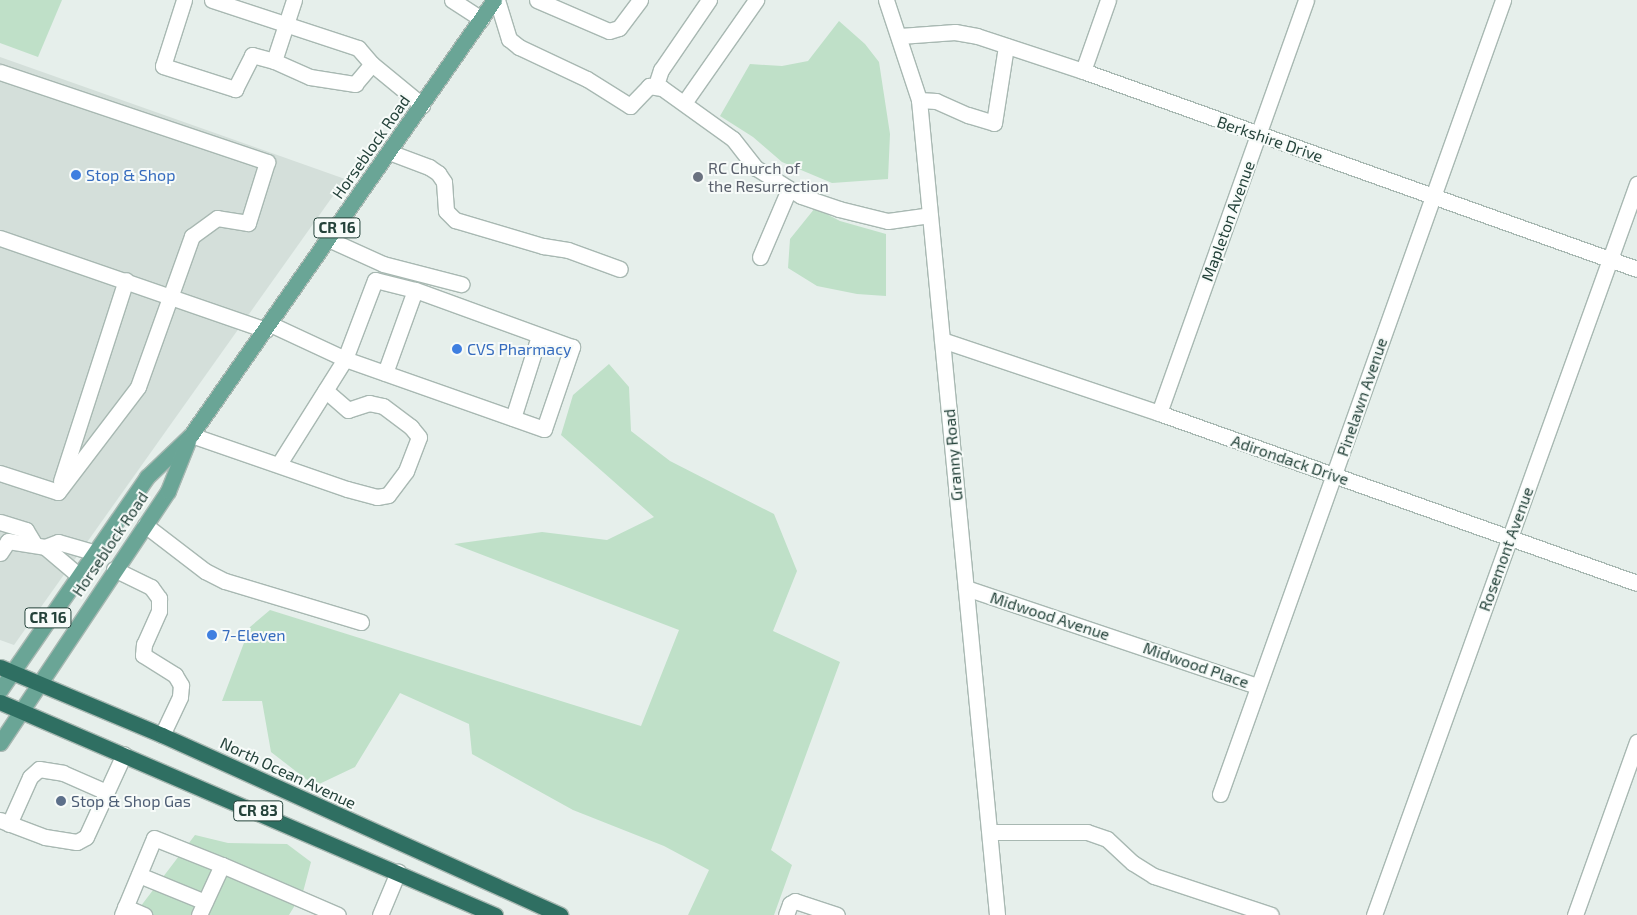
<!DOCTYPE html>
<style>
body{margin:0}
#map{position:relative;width:1637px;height:915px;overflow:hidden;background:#e6efeb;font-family:"Exo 2",sans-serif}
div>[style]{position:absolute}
.built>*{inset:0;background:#d4dfda}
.green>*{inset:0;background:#bfe0c8}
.roads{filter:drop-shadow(1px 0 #a8b8b2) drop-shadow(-1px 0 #a8b8b2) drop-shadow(0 1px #a8b8b2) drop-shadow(0 -1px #a8b8b2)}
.minor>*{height:15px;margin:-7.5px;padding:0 7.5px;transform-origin:7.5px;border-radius:7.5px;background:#fff}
.major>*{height:15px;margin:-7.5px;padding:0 7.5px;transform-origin:7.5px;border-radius:7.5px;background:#6aa596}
.highway>*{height:15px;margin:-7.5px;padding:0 7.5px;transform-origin:7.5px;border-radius:7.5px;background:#2f6f62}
.dots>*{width:14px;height:14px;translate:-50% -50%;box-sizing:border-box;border:2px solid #f7fbf9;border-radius:50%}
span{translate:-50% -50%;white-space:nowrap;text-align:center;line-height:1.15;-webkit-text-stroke:4px #f7fbf9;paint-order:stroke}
.shield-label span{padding:1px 4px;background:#f7fbf9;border:1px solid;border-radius:4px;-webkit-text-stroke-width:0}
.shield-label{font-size:15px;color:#24423a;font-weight:700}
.street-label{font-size:16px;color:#24423a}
.worship-label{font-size:16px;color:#5b616d}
.left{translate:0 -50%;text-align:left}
.shop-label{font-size:16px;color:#366cbe}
.service-label{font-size:16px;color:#4e5e75}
</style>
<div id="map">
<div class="built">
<div style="clip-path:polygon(0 57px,345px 179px,14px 645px,0 640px)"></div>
</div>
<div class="green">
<div style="clip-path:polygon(0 0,62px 0,38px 57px,0 43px)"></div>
<div style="clip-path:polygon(839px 21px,865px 44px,879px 62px,890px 134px,888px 179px,832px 183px,782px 162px,753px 137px,720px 116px,750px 64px,782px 66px,808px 61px)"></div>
<div style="clip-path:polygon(815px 208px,840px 221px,886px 234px,886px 296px,857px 294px,817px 286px,788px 268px,790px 239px)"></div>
<div style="clip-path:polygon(609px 364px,629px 387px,631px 431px,670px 461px,774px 514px,797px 571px,773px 631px,840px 662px,771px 850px,792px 865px,774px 915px,688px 915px,709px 870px,664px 846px,573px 810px,472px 754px,469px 724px,400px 693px,355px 767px,315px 786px,271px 752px,262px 701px,222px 701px,250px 627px,270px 610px,641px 726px,679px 630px,454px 544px,542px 532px,607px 540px,654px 517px,561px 435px,573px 395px)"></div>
<div style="clip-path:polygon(195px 835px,228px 843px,287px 844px,311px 862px,303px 892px,289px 915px,134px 915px)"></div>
</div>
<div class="roads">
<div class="minor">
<div style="left:184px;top:0;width:69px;rotate:107.7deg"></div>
<div style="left:163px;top:66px;width:76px;rotate:17.7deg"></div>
<div style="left:235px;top:89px;width:38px;rotate:-63deg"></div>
<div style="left:252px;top:55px;width:23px;rotate:15deg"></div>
<div style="left:212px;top:0;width:154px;rotate:18.2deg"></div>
<div style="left:358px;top:48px;width:21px;rotate:49deg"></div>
<div style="left:294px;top:0;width:64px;rotate:108.2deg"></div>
<div style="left:274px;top:61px;width:39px;rotate:24deg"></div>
<div style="left:310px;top:77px;width:46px;rotate:8.8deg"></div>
<div style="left:355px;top:84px;width:26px;rotate:-50deg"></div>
<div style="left:372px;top:64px;width:65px;rotate:39.4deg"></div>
<div style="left:452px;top:0;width:35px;rotate:33deg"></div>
<div style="left:497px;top:0;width:41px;rotate:72.9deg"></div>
<div style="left:509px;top:39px;width:13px;rotate:39deg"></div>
<div style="left:519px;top:47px;width:75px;rotate:25.2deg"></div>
<div style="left:587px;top:79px;width:51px;rotate:32.1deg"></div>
<div style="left:630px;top:106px;width:28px;rotate:-46deg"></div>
<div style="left:649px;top:86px;width:13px;rotate:9deg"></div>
<div style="left:662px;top:88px;width:87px;rotate:35.7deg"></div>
<div style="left:733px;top:139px;width:37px;rotate:52deg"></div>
<div style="left:756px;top:168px;width:53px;rotate:31.9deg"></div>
<div style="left:801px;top:196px;width:40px;rotate:18.9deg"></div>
<div style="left:839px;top:209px;width:50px;rotate:13.8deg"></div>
<div style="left:888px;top:221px;width:42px;rotate:-8.1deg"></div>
<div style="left:537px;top:0;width:78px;rotate:23.3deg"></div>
<div style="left:609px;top:31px;width:10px;rotate:-17deg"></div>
<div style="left:619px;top:28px;width:35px;rotate:-53deg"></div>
<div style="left:886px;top:0;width:105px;rotate:71.7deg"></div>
<div style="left:919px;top:100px;width:819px;rotate:84.53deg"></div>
<div style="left:900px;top:36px;width:55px;rotate:-4.2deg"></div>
<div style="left:955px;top:32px;width:22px;rotate:10deg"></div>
<div style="left:977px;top:36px;width:112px;rotate:18.3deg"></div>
<div style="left:1083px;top:71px;width:588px;rotate:19.67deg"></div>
<div style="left:1083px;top:71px;width:75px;rotate:-70.6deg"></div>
<div style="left:0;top:72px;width:282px;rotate:18.6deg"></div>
<div style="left:267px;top:162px;width:64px;rotate:107.3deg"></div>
<div style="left:248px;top:223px;width:31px;rotate:-171deg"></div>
<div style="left:217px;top:218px;width:31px;rotate:144deg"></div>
<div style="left:192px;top:236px;width:160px;rotate:109.7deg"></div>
<div style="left:138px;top:387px;width:132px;rotate:127.3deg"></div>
<div style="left:58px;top:492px;width:61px;rotate:-161.9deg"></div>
<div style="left:656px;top:85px;width:16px;rotate:-72deg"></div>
<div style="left:661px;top:70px;width:85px;rotate:-55.6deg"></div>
<div style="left:919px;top:100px;width:17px;rotate:3deg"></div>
<div style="left:936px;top:101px;width:35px;rotate:24deg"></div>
<div style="left:968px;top:115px;width:27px;rotate:17deg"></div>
<div style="left:994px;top:123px;width:78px;rotate:-81.1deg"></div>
<div style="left:684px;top:103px;width:126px;rotate:-55deg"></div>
<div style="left:389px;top:152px;width:43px;rotate:20.6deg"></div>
<div style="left:429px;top:167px;width:11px;rotate:34deg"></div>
<div style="left:438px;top:173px;width:11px;rotate:56deg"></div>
<div style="left:444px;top:182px;width:29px;rotate:86deg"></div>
<div style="left:446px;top:211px;width:13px;rotate:45deg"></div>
<div style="left:455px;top:220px;width:92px;rotate:16.5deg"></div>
<div style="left:543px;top:246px;width:25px;rotate:9deg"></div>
<div style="left:568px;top:250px;width:55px;rotate:20.1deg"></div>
<div style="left:0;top:238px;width:281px;rotate:19.1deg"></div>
<div style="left:328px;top:239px;width:60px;rotate:24.4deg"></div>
<div style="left:383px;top:264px;width:81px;rotate:14.4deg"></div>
<div style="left:760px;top:257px;width:74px;rotate:-66.9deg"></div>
<div style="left:270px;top:324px;width:83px;rotate:25deg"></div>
<div style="left:345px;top:359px;width:211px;rotate:19.4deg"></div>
<div style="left:544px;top:429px;width:87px;rotate:-71.1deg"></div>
<div style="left:572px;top:347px;width:167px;rotate:-160deg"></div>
<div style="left:415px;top:290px;width:41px;rotate:-166deg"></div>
<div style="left:375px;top:280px;width:85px;rotate:110.8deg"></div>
<div style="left:345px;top:359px;width:124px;rotate:122.2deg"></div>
<div style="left:942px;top:340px;width:229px;rotate:18.6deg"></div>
<div style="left:1159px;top:413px;width:507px;rotate:19.58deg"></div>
<div style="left:385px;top:373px;width:88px;rotate:-70.1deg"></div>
<div style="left:1159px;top:413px;width:438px;rotate:-70.4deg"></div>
<div style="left:513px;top:418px;width:86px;rotate:-72.4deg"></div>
<div style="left:191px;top:435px;width:165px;rotate:19.1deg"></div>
<div style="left:347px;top:489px;width:31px;rotate:15deg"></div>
<div style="left:377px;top:497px;width:11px;rotate:-10deg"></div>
<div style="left:388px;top:495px;width:30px;rotate:-53deg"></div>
<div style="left:406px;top:471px;width:36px;rotate:-69deg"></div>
<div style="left:419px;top:437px;width:13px;rotate:-129deg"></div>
<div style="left:411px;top:427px;width:35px;rotate:-143deg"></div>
<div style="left:383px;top:406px;width:14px;rotate:-168deg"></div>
<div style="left:369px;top:403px;width:22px;rotate:162deg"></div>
<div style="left:348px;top:410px;width:30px;rotate:-139deg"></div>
<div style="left:61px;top:481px;width:211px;rotate:-72.1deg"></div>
<div style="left:0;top:522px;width:27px;rotate:17deg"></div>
<div style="left:26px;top:530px;width:17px;rotate:59deg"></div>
<div style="left:145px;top:525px;width:76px;rotate:37.5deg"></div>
<div style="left:205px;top:571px;width:22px;rotate:27deg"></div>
<div style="left:225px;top:581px;width:142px;rotate:16.8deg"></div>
<div style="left:45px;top:547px;width:14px;rotate:-21deg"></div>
<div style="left:58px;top:542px;width:37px;rotate:16deg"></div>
<div style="left:0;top:553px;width:14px;rotate:-56deg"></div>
<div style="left:8px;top:541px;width:37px;rotate:9deg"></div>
<div style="left:45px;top:547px;width:43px;rotate:40.3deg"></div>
<div style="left:114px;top:569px;width:41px;rotate:25.9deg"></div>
<div style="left:151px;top:587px;width:14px;rotate:54deg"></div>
<div style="left:159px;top:598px;width:13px;rotate:90deg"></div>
<div style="left:159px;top:611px;width:36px;rotate:114deg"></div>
<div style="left:144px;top:644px;width:11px;rotate:95deg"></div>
<div style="left:143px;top:655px;width:38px;rotate:32deg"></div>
<div style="left:175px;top:675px;width:12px;rotate:59deg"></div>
<div style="left:181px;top:685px;width:12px;rotate:95deg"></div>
<div style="left:180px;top:697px;width:42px;rotate:115.3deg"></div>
<div style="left:966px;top:588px;width:307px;rotate:18.6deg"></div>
<div style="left:1220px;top:794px;width:843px;rotate:-70.38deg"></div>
<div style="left:0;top:820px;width:48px;rotate:20.7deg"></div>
<div style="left:45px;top:837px;width:32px;rotate:9deg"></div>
<div style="left:77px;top:842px;width:10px;rotate:-29deg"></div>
<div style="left:86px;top:837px;width:91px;rotate:-65.4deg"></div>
<div style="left:9px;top:824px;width:51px;rotate:-65.9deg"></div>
<div style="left:30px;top:777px;width:12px;rotate:-42deg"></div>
<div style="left:39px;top:769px;width:24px;rotate:9deg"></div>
<div style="left:63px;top:773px;width:47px;rotate:23.8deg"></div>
<div style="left:990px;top:832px;width:97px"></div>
<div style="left:1087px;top:832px;width:21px;rotate:19deg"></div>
<div style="left:1107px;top:839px;width:35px;rotate:43deg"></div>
<div style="left:1133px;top:863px;width:25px;rotate:32deg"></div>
<div style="left:1154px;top:876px;width:123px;rotate:18.4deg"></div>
<div style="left:222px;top:865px;width:126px;rotate:23.3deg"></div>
<div style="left:139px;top:875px;width:71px;rotate:22.2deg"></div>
<div style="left:125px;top:907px;width:21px;rotate:23deg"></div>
<div style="left:122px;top:915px;width:83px;rotate:-67.4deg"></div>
<div style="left:154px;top:838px;width:73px;rotate:21.7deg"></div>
<div style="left:222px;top:865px;width:55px;rotate:114.7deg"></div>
<div style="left:380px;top:915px;width:47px;rotate:-67.3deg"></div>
<div style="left:786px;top:915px;width:12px;rotate:-70deg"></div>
<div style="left:790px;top:904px;width:6px;rotate:-31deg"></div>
<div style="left:795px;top:901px;width:44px;rotate:18.4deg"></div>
<div style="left:1374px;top:915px;width:777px;rotate:-70.21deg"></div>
<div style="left:1575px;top:915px;width:184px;rotate:-70.3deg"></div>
</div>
<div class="major">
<div style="left:0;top:690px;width:259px;rotate:-55.4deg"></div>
<div style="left:147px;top:477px;width:61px;rotate:-43.7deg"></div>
<div style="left:191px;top:435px;width:530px;rotate:-55.14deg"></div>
<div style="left:0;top:743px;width:303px;rotate:-56.3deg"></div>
<div style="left:168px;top:491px;width:54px;rotate:-68.2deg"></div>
</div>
<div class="highway">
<div style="left:0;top:667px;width:176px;rotate:22.8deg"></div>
<div style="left:162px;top:735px;width:437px;rotate:24.3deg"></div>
<div style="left:0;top:702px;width:539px;rotate:23.28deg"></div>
</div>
</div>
<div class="dots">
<div style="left:76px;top:175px;background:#3f7fe0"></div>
<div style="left:698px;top:177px;background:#6b7280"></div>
<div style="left:457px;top:349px;background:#3f7fe0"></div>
<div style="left:212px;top:635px;background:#3f7fe0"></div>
<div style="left:61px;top:801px;background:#5c6f8a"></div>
</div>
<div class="shield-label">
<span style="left:337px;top:228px">CR 16</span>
<span style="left:48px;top:618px">CR 16</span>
<span style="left:258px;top:811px">CR 83</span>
</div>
<div class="street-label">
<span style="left:1270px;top:139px;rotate:19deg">Berkshire Drive</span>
<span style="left:371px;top:147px;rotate:-55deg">Horseblock Road</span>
<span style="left:1228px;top:221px;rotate:-70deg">Mapleton Avenue</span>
<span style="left:1362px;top:397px;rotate:-71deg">Pinelawn Avenue</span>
<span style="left:953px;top:455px;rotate:-95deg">Granny Road</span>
<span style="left:1290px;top:460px;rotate:19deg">Adirondack Drive</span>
<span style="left:110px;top:544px;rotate:-56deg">Horseblock Road</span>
<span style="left:1506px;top:549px;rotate:-70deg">Rosemont Avenue</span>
<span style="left:1050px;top:616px;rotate:18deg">Midwood Avenue</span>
<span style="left:1196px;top:665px;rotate:19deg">Midwood Place</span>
<span style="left:288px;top:773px;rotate:25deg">North Ocean Avenue</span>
</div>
<div class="worship-label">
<span class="left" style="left:708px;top:177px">RC Church of<br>the Resurrection</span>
</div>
<div class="shop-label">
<span class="left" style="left:86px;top:175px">Stop &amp; Shop</span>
<span class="left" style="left:467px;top:349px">CVS Pharmacy</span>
<span class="left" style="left:222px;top:635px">7-Eleven</span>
</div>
<div class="service-label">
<span class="left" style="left:71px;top:801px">Stop &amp; Shop Gas</span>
</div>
</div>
